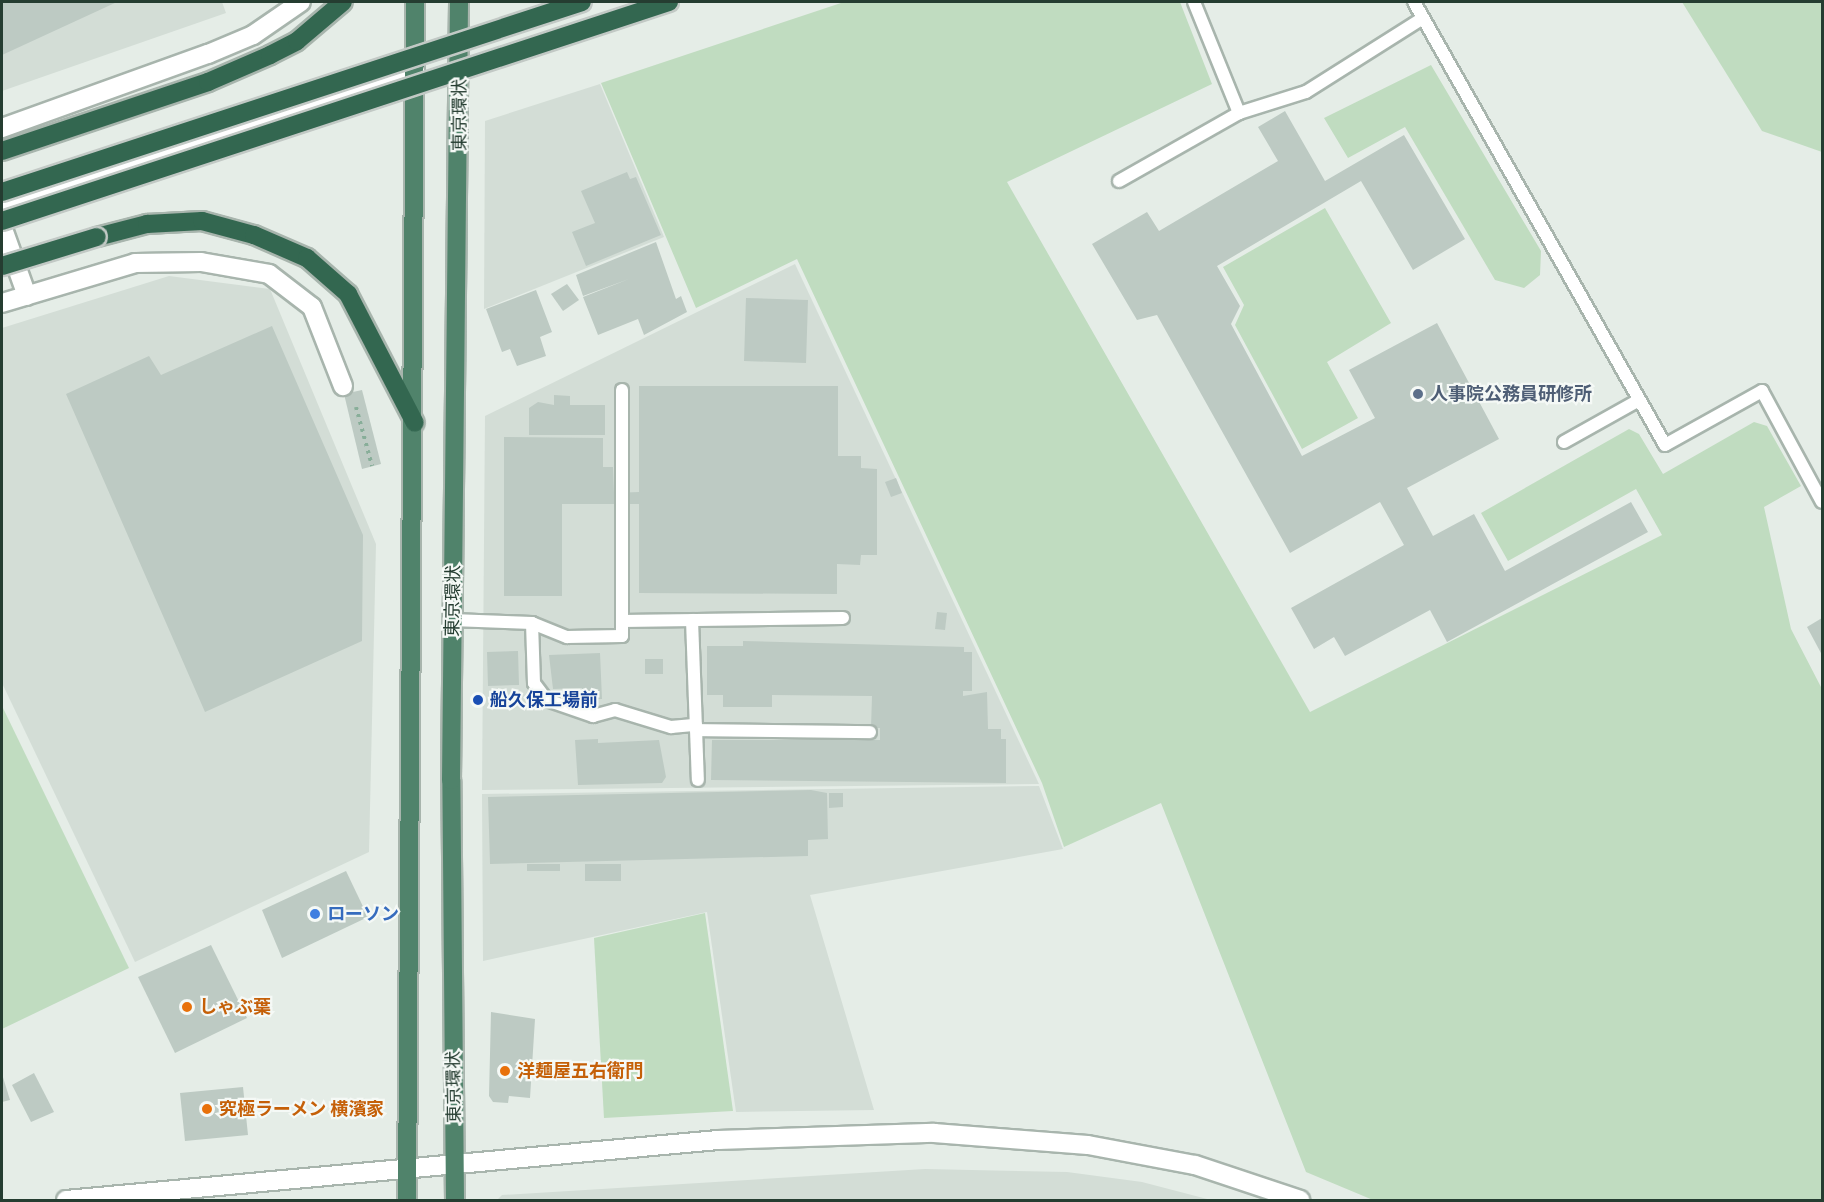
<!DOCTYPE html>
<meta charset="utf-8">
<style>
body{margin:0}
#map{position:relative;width:1824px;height:1202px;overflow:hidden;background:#e5ede7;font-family:Cabin,"Noto Sans JP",sans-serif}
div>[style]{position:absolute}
.built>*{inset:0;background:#d3ddd6}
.green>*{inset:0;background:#c0dcc0}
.building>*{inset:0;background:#bdcac3}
.path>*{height:4px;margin-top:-2px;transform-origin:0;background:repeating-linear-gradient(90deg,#88ae99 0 3px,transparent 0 7.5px)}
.roads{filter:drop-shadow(2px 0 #a8b5ad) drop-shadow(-2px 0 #a8b5ad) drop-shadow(0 2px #a8b5ad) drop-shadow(0 -2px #a8b5ad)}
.service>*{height:12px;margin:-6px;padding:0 6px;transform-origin:6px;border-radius:6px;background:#fff}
.minor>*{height:18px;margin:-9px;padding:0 9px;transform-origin:9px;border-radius:9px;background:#fff}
.tertiary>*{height:18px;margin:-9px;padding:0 9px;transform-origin:9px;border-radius:9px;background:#fff}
.trunk>*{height:18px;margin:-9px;padding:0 9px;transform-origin:9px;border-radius:9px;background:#50836b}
.motorway>*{height:18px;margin:-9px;padding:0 9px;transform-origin:9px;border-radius:9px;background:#336750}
.bridges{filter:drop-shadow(2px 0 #c2c9c5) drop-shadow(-2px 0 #c2c9c5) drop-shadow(0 2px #c2c9c5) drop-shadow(0 -2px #c2c9c5)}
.motorway-bridge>*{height:18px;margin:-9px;padding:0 9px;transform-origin:9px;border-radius:9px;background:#336750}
.dots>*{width:16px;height:16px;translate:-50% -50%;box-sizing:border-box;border:3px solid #f5f9f6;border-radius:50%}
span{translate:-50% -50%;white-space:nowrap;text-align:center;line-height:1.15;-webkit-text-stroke:4.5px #f5f9f6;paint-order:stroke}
.street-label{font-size:18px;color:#253d31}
.service-label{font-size:18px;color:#4e5e75;font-weight:700}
.left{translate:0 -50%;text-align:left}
.transit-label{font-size:18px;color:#164399;font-weight:700}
.shop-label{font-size:18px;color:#366cbe;font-weight:700}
.food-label{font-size:18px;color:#c56008;font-weight:700}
.frame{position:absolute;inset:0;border:3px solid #253d31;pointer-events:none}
</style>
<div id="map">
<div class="built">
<div style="clip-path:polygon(2px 2px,222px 2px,226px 13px,2px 91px)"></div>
<div style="clip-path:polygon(600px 84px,664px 237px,484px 309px,485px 121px)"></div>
<div style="clip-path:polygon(795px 264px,1039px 784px,482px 790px,485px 416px)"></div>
<div style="clip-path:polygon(169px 276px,270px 289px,376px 544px,369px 852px,135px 962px,2px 683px,2px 328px)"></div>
<div style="clip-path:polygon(1039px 786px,1063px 849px,810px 895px,874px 1110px,736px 1112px,707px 912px,483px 961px,482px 794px)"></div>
<div style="clip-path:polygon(925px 1169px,1067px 1172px,1142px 1182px,1211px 1200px,497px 1200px,502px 1195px)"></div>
</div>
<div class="green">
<div style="clip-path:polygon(844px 2px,1180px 2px,1212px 84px,1007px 182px,1310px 712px,1662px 535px,1636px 489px,1508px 561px,1481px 513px,1629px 429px,1639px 434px,1663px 474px,1754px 422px,1767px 426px,1801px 486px,1764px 507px,1791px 629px,1822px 689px,1822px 1200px,1373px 1200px,1306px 1172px,1161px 803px,1064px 847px,1042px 783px,797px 259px,696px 308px,601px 83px)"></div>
<div style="clip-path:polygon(1682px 2px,1822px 2px,1822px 152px,1762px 131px)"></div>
<div style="clip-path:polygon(1431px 65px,1541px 251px,1540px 275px,1524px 288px,1495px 280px,1405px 127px,1348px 158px,1324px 118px)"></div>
<div style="clip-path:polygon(1325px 208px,1391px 323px,1327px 362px,1358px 418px,1302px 449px,1235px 325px,1244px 305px,1223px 267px)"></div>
<div style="clip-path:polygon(2px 706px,129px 968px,2px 1029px)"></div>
<div style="clip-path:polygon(705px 913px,733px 1111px,604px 1118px,594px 938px)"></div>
</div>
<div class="building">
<div style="clip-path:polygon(2px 2px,117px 2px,2px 55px)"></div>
<div style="clip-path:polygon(1285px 111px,1325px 181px,1404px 135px,1465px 239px,1413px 270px,1361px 181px,1217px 266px,1240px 306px,1231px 324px,1302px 456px,1375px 418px,1349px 370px,1437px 323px,1499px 439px,1407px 488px,1433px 536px,1474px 514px,1505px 571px,1631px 502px,1648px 532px,1447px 642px,1430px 610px,1345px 656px,1334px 637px,1314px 649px,1291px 608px,1404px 545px,1380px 502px,1290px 553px,1157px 315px,1137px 320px,1092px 244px,1147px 212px,1159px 231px,1278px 161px,1258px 127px)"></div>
<div style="clip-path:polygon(627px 172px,630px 179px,636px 177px,661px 235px,586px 266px,572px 232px,595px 223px,581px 191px)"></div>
<div style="clip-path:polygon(656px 242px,676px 299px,681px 296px,687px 312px,644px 335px,638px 319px,598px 335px,583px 297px,629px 279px,583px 296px,576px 275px)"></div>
<div style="clip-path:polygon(567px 284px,579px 300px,563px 311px,551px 294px)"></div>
<div style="clip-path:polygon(536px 290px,552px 332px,540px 337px,546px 356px,517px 366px,510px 349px,502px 352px,486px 309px)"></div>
<div style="clip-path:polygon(746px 298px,808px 300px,806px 363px,744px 361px)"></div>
<div style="clip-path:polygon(272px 326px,363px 535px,362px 641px,205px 712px,66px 394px,149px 356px,161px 375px)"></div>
<div style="clip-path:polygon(639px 386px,838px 386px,838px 456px,861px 456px,861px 468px,877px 469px,877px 555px,861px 555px,860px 565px,837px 564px,837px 594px,639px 593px,639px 504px,562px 504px,562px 596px,504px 596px,504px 437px,603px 438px,603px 467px,613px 467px,614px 493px,639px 492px)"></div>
<div style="clip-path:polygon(362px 390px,381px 464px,362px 469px,344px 394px)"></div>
<div style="clip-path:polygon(554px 395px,570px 396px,570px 405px,605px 405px,605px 435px,529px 435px,529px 408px,538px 402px,554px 405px)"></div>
<div style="clip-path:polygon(896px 478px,902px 493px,891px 497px,885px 482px)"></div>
<div style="clip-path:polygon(937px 612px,947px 613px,945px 630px,935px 629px)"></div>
<div style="clip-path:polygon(1822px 618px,1822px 655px,1807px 627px)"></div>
<div style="clip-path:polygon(743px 641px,964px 647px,964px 652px,972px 652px,972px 691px,963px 691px,963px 696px,987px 692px,988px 729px,1001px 729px,1001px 739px,1006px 739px,1006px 783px,711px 780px,712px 740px,880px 740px,880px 728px,871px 728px,872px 696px,772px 695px,772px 707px,723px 707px,723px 695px,707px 695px,707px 646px,743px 646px)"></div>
<div style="clip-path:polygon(518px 651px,519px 685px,488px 686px,487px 652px)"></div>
<div style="clip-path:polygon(600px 653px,602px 699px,583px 700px,582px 688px,553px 689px,549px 655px)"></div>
<div style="clip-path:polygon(645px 659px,663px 659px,663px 674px,645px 674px)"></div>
<div style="clip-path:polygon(598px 739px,598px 743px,659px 740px,666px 777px,662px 783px,578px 785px,575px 740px)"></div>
<div style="clip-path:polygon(811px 790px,827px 793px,828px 839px,808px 840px,808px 856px,490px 864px,488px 797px)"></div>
<div style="clip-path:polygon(829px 793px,843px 793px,843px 807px,829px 808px)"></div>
<div style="clip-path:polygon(527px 864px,560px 864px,560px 871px,527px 871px)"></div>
<div style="clip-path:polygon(585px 864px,621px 864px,621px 881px,585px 881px)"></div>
<div style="clip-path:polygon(346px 871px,368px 917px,282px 958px,262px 910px)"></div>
<div style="clip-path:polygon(211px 945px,247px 1018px,175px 1053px,138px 977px)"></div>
<div style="clip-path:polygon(491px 1012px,535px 1019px,530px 1098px,509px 1096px,508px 1103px,493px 1102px,489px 1096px)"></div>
<div style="clip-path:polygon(34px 1073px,54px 1112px,31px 1122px,12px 1085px)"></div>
<div style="clip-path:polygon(2px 1074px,10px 1100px,2px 1102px)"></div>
<div style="clip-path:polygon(243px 1087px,248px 1135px,185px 1141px,180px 1093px)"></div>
</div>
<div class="path">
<div style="left:356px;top:407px;width:61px;rotate:74.8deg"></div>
</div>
<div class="roads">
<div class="service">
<div style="left:1194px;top:2px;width:120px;rotate:67.9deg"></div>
<div style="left:1239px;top:113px;width:70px;rotate:-17.4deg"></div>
<div style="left:1306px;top:92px;width:138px;rotate:-32.3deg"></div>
<div style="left:1414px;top:2px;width:509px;rotate:60.46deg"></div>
<div style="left:1665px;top:445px;width:111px;rotate:-29.1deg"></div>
<div style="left:1762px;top:391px;width:126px;rotate:61.6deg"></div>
<div style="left:1119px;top:181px;width:138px;rotate:-29.5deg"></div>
<div style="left:622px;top:390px;width:231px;rotate:90deg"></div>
<div style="left:1564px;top:442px;width:86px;rotate:-29.2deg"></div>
<div style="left:452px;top:620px;width:80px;rotate:2.1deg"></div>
<div style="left:532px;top:623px;width:38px;rotate:22deg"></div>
<div style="left:567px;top:637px;width:55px;rotate:-1deg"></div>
<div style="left:622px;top:636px;width:15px;rotate:-90deg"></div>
<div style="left:622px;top:621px;width:221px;rotate:-0.8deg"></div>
<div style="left:692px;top:620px;width:160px;rotate:87.9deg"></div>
<div style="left:532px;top:623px;width:60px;rotate:88.1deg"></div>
<div style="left:534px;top:683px;width:21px;rotate:53deg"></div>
<div style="left:547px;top:700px;width:49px;rotate:19.2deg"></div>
<div style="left:593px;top:716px;width:23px;rotate:-15deg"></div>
<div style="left:615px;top:710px;width:59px;rotate:16.9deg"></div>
<div style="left:671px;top:727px;width:25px;rotate:-5deg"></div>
<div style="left:696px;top:730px;width:174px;rotate:0.7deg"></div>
</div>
<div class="minor">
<div style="left:2px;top:128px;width:219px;rotate:-19.8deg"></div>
<div style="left:208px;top:54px;width:49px;rotate:-22.9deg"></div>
<div style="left:253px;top:35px;width:58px;rotate:-34.5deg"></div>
<div style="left:2px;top:211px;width:436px;rotate:-18.6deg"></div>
<div style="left:2px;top:226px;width:74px;rotate:70.3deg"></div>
<div style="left:2px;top:303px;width:139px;rotate:-16.7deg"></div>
<div style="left:135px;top:263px;width:66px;rotate:-0.9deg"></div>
<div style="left:201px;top:262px;width:69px;rotate:10deg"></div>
<div style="left:269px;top:274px;width:54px;rotate:37.5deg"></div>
<div style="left:312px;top:307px;width:85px;rotate:68.6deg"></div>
</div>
<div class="tertiary">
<div style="left:66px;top:1200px;width:655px;rotate:-5.26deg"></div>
<div style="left:718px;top:1140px;width:216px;rotate:-1.9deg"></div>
<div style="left:934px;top:1133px;width:154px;rotate:4.5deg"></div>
<div style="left:1088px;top:1145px;width:109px;rotate:10.6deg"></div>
<div style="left:1195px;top:1165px;width:111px;rotate:18.4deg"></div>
</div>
<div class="trunk">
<div style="left:407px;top:1200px;width:1198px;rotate:-89.62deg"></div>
<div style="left:455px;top:1200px;width:420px;rotate:-90.5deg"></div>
<div style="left:451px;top:780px;width:778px;rotate:-89.41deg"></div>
</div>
<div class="motorway">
<div style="left:2px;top:151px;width:217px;rotate:-18.5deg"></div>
<div style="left:208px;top:82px;width:68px;rotate:-23.5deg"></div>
<div style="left:270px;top:55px;width:30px;rotate:-27deg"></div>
<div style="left:297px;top:41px;width:60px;rotate:-40.3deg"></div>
<div style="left:97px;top:237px;width:52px;rotate:-14.6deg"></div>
<div style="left:147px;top:224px;width:55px;rotate:-3.1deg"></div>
<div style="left:202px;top:221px;width:54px;rotate:15.1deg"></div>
<div style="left:254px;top:235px;width:58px;rotate:23.5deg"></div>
<div style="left:307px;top:258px;width:55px;rotate:41.3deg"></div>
<div style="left:348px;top:294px;width:145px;rotate:62.6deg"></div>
</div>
</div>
<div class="bridges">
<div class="motorway-bridge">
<div style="left:2px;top:192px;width:610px;rotate:-18.14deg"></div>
<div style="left:2px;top:221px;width:702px;rotate:-18.18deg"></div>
<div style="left:2px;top:266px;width:99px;rotate:-17deg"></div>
</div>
</div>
<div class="dots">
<div style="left:1418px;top:394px;background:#5c6f8a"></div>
<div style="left:478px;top:700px;background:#1a4fb4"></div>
<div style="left:315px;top:914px;background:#3f7fe0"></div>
<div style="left:187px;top:1007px;background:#e8710a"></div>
<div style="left:505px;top:1071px;background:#e8710a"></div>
<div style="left:207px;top:1109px;background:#e8710a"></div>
</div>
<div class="street-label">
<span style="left:460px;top:115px;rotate:-90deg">東京環状</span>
<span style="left:453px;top:601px;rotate:-89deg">東京環状</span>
<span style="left:454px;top:1087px;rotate:-91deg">東京環状</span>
</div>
<div class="service-label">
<span class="left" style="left:1430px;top:394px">人事院公務員研修所</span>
</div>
<div class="transit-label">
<span class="left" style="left:490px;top:700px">船久保工場前</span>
</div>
<div class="shop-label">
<span class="left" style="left:327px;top:914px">ローソン</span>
</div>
<div class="food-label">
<span class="left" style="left:199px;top:1007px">しゃぶ葉</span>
<span class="left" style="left:517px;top:1071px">洋麺屋五右衛門</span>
<span class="left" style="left:219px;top:1109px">究極ラーメン 横濱家</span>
</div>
<div class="frame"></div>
</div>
